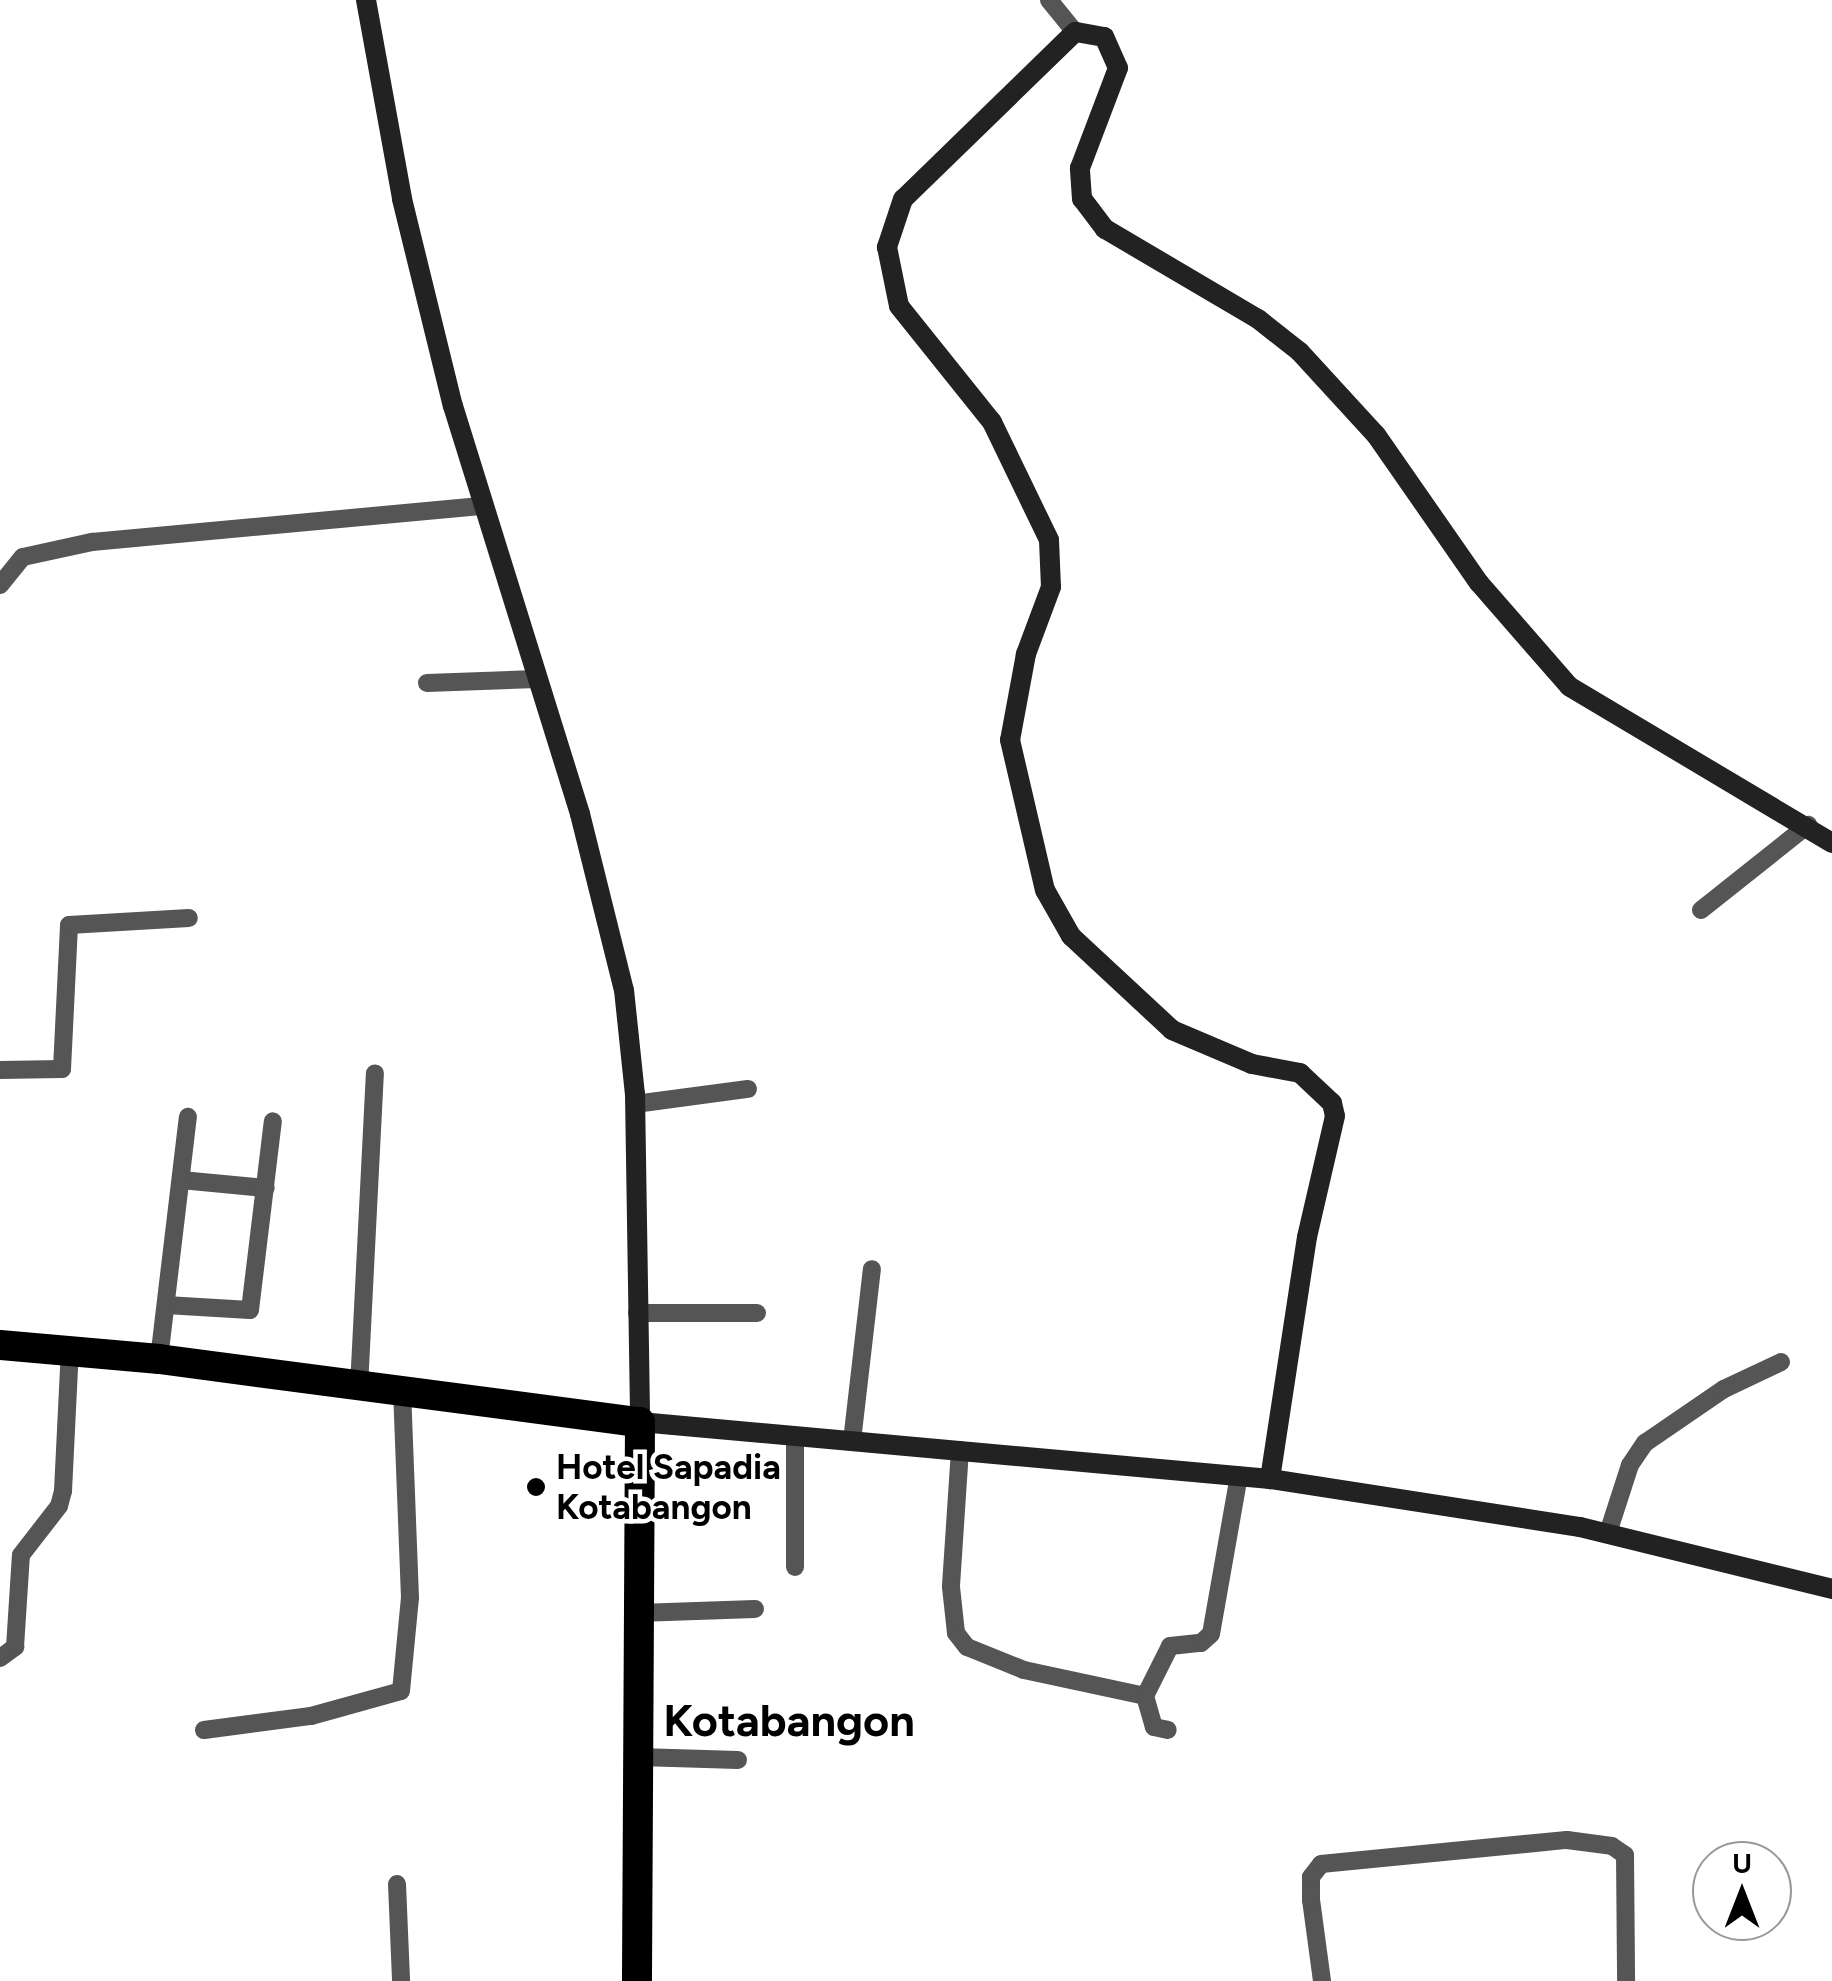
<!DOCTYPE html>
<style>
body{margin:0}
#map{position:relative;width:1832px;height:1981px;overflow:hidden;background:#fff;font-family:Figtree,sans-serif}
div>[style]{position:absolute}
.street>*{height:18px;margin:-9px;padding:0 9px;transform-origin:9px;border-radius:9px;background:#555}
.secondary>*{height:20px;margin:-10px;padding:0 10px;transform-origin:10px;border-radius:10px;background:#222}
.highway>*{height:30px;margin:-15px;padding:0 15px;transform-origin:15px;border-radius:15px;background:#000}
.dots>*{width:28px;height:28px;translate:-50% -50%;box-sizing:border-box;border:5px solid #fff;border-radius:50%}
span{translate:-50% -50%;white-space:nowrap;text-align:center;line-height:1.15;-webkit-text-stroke:9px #fff;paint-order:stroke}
.poi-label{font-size:35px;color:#000;font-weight:700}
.left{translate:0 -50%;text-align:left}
.district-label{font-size:45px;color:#000;font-weight:700}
.north{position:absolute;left:1692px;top:1841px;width:100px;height:100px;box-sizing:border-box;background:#fff;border:2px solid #999;border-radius:50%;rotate:0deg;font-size:28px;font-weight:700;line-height:40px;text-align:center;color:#000}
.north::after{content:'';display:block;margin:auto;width:35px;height:45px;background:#000;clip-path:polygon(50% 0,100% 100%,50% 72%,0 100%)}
</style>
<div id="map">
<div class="street">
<div style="left:1049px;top:0;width:41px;rotate:50.9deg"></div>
<div style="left:0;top:585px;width:36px;rotate:-51deg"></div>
<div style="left:23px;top:557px;width:71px;rotate:-12.3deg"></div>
<div style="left:92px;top:542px;width:393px;rotate:-5.3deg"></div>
<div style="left:427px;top:683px;width:110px;rotate:-2.1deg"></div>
<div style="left:1701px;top:910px;width:137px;rotate:-38.5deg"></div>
<div style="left:0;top:1070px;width:62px;rotate:-0.9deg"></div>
<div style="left:62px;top:1069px;width:144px;rotate:-87.2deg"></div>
<div style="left:69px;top:925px;width:120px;rotate:-3.3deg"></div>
<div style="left:635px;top:1104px;width:114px;rotate:-7.6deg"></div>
<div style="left:181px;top:1180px;width:85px;rotate:5.4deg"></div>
<div style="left:166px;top:1305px;width:84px;rotate:3.4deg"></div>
<div style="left:250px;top:1310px;width:190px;rotate:-83.1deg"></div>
<div style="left:637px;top:1313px;width:120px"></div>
<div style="left:159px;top:1359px;width:244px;rotate:-83.2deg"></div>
<div style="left:359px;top:1387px;width:314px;rotate:-87.1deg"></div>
<div style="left:795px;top:1436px;width:131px;rotate:90deg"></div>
<div style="left:852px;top:1441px;width:173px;rotate:-83.4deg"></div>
<div style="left:960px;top:1450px;width:137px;rotate:93.8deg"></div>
<div style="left:951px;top:1587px;width:46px;rotate:83.8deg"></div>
<div style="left:956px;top:1633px;width:18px;rotate:52deg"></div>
<div style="left:967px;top:1647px;width:61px;rotate:22deg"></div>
<div style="left:1024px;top:1670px;width:124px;rotate:12.1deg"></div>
<div style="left:1608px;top:1533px;width:71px;rotate:-72.1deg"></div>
<div style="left:1630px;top:1465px;width:27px;rotate:-56deg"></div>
<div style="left:1645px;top:1443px;width:96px;rotate:-34.4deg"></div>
<div style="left:1724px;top:1389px;width:63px;rotate:-25.3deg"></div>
<div style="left:638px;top:1613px;width:117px;rotate:-2deg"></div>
<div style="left:0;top:1658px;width:19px;rotate:-36deg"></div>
<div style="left:15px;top:1647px;width:92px;rotate:-86.3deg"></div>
<div style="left:21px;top:1555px;width:62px;rotate:-52.2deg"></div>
<div style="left:59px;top:1506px;width:16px;rotate:-75deg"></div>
<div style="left:63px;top:1491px;width:141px;rotate:-87.2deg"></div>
<div style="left:1145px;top:1696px;width:56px;rotate:-63.4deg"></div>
<div style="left:1170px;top:1646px;width:31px;rotate:-6deg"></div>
<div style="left:1201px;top:1643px;width:13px;rotate:-42deg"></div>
<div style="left:1211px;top:1634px;width:161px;rotate:-80deg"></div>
<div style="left:1145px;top:1696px;width:32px;rotate:74deg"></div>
<div style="left:1154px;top:1727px;width:14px;rotate:12deg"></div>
<div style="left:204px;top:1730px;width:108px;rotate:-7.5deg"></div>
<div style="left:311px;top:1716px;width:93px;rotate:-15.5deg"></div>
<div style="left:401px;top:1691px;width:93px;rotate:-84.5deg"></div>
<div style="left:410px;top:1598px;width:204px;rotate:-92.2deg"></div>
<div style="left:639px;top:1757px;width:99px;rotate:1.7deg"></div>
<div style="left:397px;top:1884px;width:97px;rotate:87.6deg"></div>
<div style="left:1322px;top:1981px;width:82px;rotate:-97.7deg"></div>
<div style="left:1311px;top:1900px;width:23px;rotate:-90deg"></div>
<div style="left:1311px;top:1877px;width:16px;rotate:-52deg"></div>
<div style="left:1321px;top:1864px;width:247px;rotate:-5.6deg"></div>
<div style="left:1567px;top:1840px;width:45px;rotate:7.6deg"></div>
<div style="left:1612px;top:1846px;width:16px;rotate:35deg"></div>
<div style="left:1625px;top:1855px;width:126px;rotate:89.5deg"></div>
</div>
<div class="secondary">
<div style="left:366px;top:0;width:202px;rotate:79.7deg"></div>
<div style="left:402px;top:199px;width:213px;rotate:76.2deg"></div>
<div style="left:453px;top:406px;width:427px;rotate:72.7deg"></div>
<div style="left:580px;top:814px;width:181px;rotate:76deg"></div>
<div style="left:624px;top:990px;width:105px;rotate:84deg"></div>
<div style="left:635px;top:1094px;width:328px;rotate:89.1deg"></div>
<div style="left:640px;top:1422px;width:633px;rotate:5.17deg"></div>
<div style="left:1832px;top:843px;width:306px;rotate:-149.2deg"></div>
<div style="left:1569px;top:686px;width:137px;rotate:-131.1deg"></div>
<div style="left:1479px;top:583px;width:180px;rotate:-124.8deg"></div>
<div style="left:1376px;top:435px;width:113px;rotate:-132.5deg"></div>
<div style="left:1300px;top:352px;width:53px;rotate:-141.8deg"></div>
<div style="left:1258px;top:319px;width:178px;rotate:-149.5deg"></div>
<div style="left:1105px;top:229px;width:38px;rotate:-127deg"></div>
<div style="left:1082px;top:199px;width:31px;rotate:-94deg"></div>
<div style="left:1080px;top:168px;width:107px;rotate:-69.2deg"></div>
<div style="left:1118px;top:68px;width:34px;rotate:-114deg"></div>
<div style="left:1104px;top:37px;width:29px;rotate:-170deg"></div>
<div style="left:1075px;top:32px;width:240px;rotate:135.8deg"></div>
<div style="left:903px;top:199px;width:51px;rotate:108.4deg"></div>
<div style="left:887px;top:247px;width:60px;rotate:78.5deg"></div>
<div style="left:899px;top:306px;width:149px;rotate:51.3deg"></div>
<div style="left:992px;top:422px;width:131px;rotate:64.2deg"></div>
<div style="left:1049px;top:540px;width:47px;rotate:87.6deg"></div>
<div style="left:1051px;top:587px;width:72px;rotate:110.5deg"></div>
<div style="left:1026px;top:654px;width:87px;rotate:100.5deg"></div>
<div style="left:1010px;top:740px;width:154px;rotate:76.9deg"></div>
<div style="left:1045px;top:890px;width:53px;rotate:60.5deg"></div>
<div style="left:1071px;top:936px;width:138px;rotate:42.9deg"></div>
<div style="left:1172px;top:1030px;width:87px;rotate:23deg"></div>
<div style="left:1252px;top:1064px;width:49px;rotate:10.6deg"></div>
<div style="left:1300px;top:1073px;width:44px;rotate:43.2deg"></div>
<div style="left:1332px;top:1103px;width:13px;rotate:77deg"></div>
<div style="left:1335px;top:1116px;width:124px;rotate:103deg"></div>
<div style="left:1307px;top:1237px;width:245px;rotate:98.7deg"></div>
<div style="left:1270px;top:1479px;width:314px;rotate:8.8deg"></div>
<div style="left:1580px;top:1527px;width:260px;rotate:13.8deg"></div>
</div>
<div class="highway">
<div style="left:0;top:1345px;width:160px;rotate:5deg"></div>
<div style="left:159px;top:1359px;width:485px;rotate:7.5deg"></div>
<div style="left:640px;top:1422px;width:559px;rotate:90.31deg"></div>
</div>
<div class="dots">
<div style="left:536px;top:1487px;background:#000"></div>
</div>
<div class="poi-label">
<span class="left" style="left:556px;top:1487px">Hotel Sapadia<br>Kotabangon</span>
</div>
<div class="district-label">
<span style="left:789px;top:1721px">Kotabangon</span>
</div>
<div class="north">U</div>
</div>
